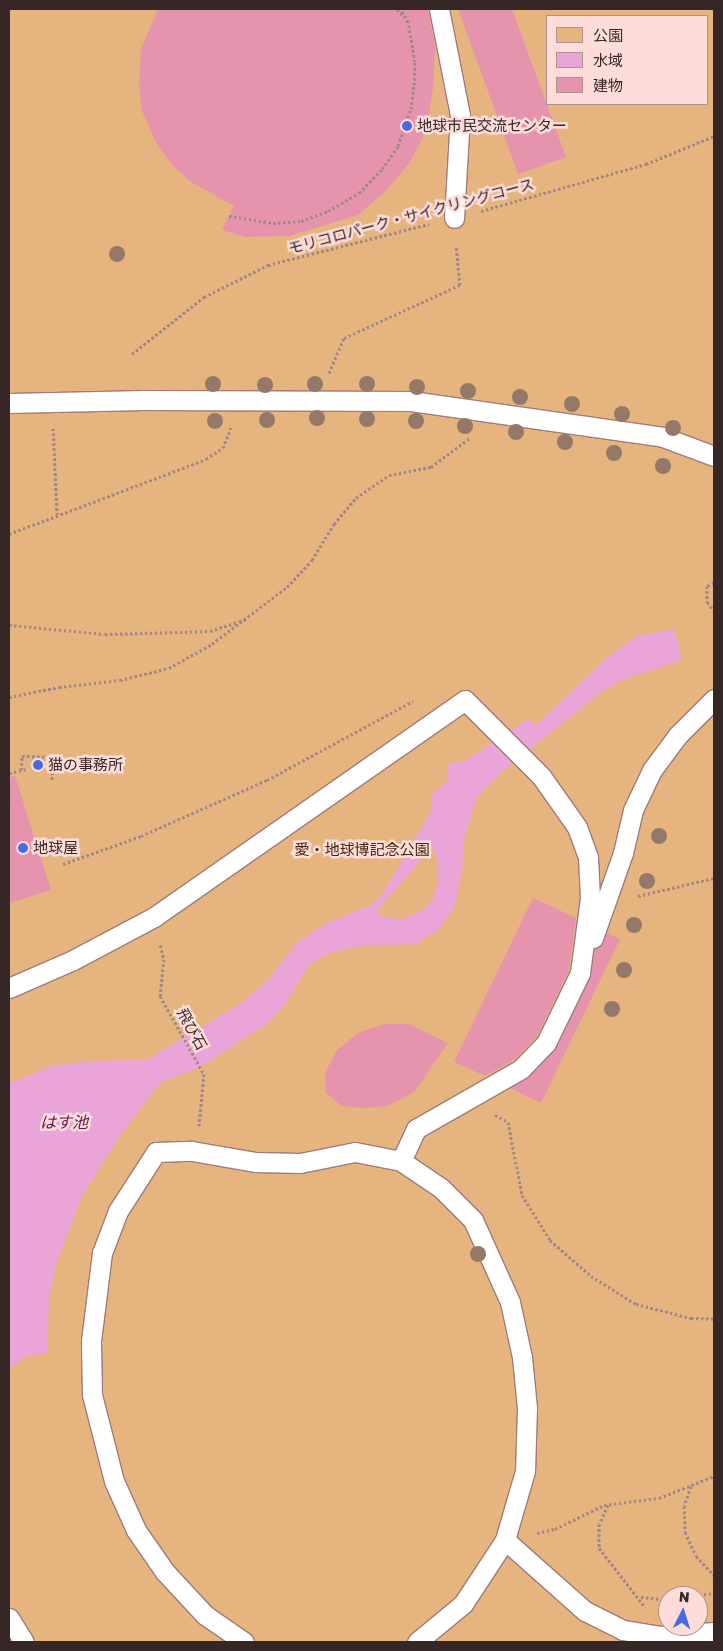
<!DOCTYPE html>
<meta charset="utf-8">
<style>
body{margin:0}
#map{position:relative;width:723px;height:1651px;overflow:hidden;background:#fddcda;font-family:"Golos Text","Noto Sans JP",sans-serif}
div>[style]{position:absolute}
.green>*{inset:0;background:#e5b47f}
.water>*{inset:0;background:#e9a4d8}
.building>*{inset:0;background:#e693ad}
.path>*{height:3px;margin-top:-1.5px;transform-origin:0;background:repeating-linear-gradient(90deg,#a18887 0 2.5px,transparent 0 5px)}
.roads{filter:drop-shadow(1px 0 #a07b79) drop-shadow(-1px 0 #a07b79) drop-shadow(0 1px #a07b79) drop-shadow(0 -1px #a07b79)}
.service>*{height:19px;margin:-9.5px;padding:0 9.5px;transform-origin:9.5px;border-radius:9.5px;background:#fff}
.trees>*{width:16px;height:16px;margin:-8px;border-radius:50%;background:#947969}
.dots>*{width:14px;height:14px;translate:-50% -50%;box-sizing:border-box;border:2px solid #fddcda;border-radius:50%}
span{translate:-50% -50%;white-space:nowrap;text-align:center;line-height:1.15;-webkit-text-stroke:5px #fddcda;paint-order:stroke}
.poi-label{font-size:15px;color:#362726}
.left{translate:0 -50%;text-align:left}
.street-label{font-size:15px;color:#362726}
.park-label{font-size:15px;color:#3f280c}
.water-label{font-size:16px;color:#631355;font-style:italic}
.frame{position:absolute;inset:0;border:10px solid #362726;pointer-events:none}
.legend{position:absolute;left:546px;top:15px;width:162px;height:90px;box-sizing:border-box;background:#fddcda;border:1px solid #ad9492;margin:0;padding:6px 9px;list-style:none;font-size:15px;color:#362726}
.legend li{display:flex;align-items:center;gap:10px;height:25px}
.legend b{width:25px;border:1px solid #ad9492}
.north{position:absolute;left:658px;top:1586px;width:50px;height:50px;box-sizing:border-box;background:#fddcda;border:1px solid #ad9492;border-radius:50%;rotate:5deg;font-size:14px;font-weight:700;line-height:20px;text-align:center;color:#362726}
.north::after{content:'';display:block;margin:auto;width:18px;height:22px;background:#476cdf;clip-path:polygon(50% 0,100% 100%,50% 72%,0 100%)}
</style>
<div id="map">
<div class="green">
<div style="clip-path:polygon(evenodd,9px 9px,714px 9px,714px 1642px,9px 1642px,9px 9px,547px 16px,707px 16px,707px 104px,547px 104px,547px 16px,9px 9px,668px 1596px,698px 1596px,698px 1626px,668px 1626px,668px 1596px)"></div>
</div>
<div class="water">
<div style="clip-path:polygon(evenodd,674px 629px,682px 660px,627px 678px,604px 690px,499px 774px,477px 797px,464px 839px,462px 870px,455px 905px,439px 929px,416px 944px,360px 946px,336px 951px,319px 958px,308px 966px,284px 1006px,268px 1023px,202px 1066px,160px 1083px,119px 1137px,82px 1196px,56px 1264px,49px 1299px,47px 1353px,27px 1356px,9px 1369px,9px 1083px,52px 1066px,89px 1061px,146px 1060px,241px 1003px,268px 980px,298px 941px,325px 924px,371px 905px,383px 893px,431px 811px,432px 794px,448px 780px,448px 764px,466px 760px,528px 719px,537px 725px,605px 659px,637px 636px,674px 629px,431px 848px,435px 851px,438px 867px,438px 883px,432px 900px,421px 911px,400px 920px,379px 915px,377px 911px,431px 848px)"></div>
</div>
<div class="building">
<div style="clip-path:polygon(158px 9px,428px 9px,435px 47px,433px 89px,426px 132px,408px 165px,385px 192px,358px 215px,289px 236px,245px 237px,222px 230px,234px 206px,191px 182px,173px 166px,156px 143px,142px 111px,139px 83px,141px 49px)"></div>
<div style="clip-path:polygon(458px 9px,512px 9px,566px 157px,518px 174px)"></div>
<div style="clip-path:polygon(15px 776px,51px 890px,9px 903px,9px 777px)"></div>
<div style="clip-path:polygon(533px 898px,576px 918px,569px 970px,537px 1036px,514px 1060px,485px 1076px,454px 1062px)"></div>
<div style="clip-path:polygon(607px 933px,620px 939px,541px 1103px,510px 1088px,529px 1077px,556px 1048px,590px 978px,595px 949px,601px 946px)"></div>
<div style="clip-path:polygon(384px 1024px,408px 1024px,448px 1043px,414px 1092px,388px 1106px,363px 1108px,342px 1106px,326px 1093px,325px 1073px,337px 1050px,358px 1033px)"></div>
</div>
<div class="path">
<div style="left:397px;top:9px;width:9px;rotate:49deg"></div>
<div style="left:481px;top:211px;width:172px;rotate:-15.9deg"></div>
<div style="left:646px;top:164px;width:74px;rotate:-22.4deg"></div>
<div style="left:229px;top:216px;width:45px;rotate:9deg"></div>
<div style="left:273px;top:223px;width:28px;rotate:-4deg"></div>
<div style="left:301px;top:221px;width:29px;rotate:-20deg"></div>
<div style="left:328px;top:211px;width:36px;rotate:-30deg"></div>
<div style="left:359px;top:193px;width:33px;rotate:-46deg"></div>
<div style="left:382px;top:169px;width:28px;rotate:-55deg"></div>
<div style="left:398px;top:146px;width:39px;rotate:-71deg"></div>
<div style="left:411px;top:109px;width:24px;rotate:-83deg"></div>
<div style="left:414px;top:85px;width:23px;rotate:-88deg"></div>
<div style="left:415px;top:62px;width:41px;rotate:-99.9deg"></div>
<div style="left:408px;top:22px;width:15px;rotate:-118deg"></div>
<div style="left:132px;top:354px;width:92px;rotate:-38.4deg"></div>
<div style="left:204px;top:297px;width:72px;rotate:-26.6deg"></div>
<div style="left:268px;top:265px;width:166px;rotate:-14.3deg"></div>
<div style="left:329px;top:373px;width:38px;rotate:-67deg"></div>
<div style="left:344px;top:338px;width:128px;rotate:-24.6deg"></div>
<div style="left:460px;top:285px;width:40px;rotate:-95.7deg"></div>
<div style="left:53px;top:428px;width:86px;rotate:87.3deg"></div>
<div style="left:9px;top:534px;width:211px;rotate:-20.8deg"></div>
<div style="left:206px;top:459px;width:20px;rotate:-33deg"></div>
<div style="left:223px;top:448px;width:22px;rotate:-69deg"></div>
<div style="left:714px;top:582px;width:8px;rotate:150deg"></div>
<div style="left:707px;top:586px;width:16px;rotate:90deg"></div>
<div style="left:707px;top:602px;width:11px;rotate:52deg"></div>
<div style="left:9px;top:625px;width:96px;rotate:5.4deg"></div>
<div style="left:105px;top:634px;width:105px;rotate:-1.6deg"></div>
<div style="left:210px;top:631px;width:39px;rotate:-18deg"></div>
<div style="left:9px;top:697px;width:51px;rotate:-11.3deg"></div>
<div style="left:59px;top:687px;width:61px;rotate:-6.5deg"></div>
<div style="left:120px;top:680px;width:50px;rotate:-13.8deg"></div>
<div style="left:169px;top:668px;width:49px;rotate:-29.2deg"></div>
<div style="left:212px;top:644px;width:94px;rotate:-37.2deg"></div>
<div style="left:287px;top:587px;width:37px;rotate:-47deg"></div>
<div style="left:312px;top:560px;width:42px;rotate:-58.6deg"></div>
<div style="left:334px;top:524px;width:34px;rotate:-50deg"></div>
<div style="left:356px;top:498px;width:40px;rotate:-34.9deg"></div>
<div style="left:389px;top:475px;width:43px;rotate:-10.8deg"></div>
<div style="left:431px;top:467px;width:49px;rotate:-36.6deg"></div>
<div style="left:21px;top:770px;width:14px;rotate:-86deg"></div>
<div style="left:22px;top:756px;width:31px;rotate:2deg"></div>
<div style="left:53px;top:757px;width:24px;rotate:92deg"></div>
<div style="left:9px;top:773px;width:17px;rotate:-13deg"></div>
<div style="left:9px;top:785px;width:17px;rotate:90deg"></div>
<div style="left:63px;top:864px;width:83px;rotate:-19.7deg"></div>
<div style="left:141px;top:836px;width:138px;rotate:-24deg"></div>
<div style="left:267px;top:780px;width:166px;rotate:-28.4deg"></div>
<div style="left:638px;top:896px;width:78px;rotate:-13.3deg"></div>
<div style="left:160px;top:945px;width:15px;rotate:74deg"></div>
<div style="left:164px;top:959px;width:37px;rotate:96deg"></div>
<div style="left:160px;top:996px;width:90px;rotate:60.6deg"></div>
<div style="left:204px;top:1074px;width:52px;rotate:95.5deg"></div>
<div style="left:495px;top:1115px;width:15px;rotate:28deg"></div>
<div style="left:508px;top:1122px;width:74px;rotate:79.1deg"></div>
<div style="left:522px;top:1195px;width:53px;rotate:58.1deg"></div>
<div style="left:550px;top:1240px;width:55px;rotate:41.3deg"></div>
<div style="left:591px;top:1276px;width:53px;rotate:31.9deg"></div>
<div style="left:636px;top:1304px;width:57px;rotate:14.3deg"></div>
<div style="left:691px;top:1318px;width:23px;rotate:2deg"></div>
<div style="left:691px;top:1486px;width:21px;rotate:109deg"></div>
<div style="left:684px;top:1506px;width:26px;rotate:88deg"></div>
<div style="left:685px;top:1532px;width:26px;rotate:65deg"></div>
<div style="left:696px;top:1556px;width:26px;rotate:47deg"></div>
<div style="left:608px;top:1505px;width:21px;rotate:115deg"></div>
<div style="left:599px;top:1524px;width:24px;rotate:90deg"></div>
<div style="left:599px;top:1548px;width:75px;rotate:52.1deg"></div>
<div style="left:537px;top:1533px;width:18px;rotate:-13deg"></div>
<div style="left:555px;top:1529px;width:55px;rotate:-26.1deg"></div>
<div style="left:604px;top:1505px;width:55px;rotate:-7.3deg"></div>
<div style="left:659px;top:1498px;width:59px;rotate:-21.8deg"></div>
<div style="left:694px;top:1596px;width:20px;rotate:-9deg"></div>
<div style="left:641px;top:1597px;width:27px;rotate:6deg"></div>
</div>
<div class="roads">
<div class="service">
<div style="left:439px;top:9px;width:108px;rotate:78.8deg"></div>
<div style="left:460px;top:115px;width:103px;rotate:93.3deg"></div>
<div style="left:9px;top:403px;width:135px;rotate:-1.3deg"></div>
<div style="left:144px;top:400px;width:267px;rotate:0.2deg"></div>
<div style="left:411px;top:401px;width:255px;rotate:8.1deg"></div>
<div style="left:663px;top:437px;width:54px;rotate:20.4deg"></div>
<div style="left:593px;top:938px;width:90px;rotate:-70.6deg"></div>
<div style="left:623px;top:853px;width:44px;rotate:-76.9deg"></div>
<div style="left:633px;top:810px;width:44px;rotate:-64.6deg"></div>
<div style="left:652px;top:770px;width:44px;rotate:-53.4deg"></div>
<div style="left:678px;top:735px;width:51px;rotate:-45deg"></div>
<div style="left:9px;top:988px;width:70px;rotate:-23.6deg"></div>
<div style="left:73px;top:960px;width:92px;rotate:-28deg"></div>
<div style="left:154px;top:917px;width:379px;rotate:-34.9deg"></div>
<div style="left:465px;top:700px;width:107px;rotate:45deg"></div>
<div style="left:541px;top:776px;width:62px;rotate:54.8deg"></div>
<div style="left:577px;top:827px;width:32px;rotate:70deg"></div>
<div style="left:588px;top:857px;width:41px;rotate:87.2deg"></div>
<div style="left:590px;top:898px;width:76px;rotate:97.6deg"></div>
<div style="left:580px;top:973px;width:78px;rotate:115.9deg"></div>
<div style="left:546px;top:1043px;width:36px;rotate:134deg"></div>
<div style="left:521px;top:1069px;width:121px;rotate:150.3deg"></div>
<div style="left:416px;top:1129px;width:35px;rotate:115deg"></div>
<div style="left:9px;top:1618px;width:28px;rotate:58deg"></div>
<div style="left:244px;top:1642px;width:47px;rotate:-145.3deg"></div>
<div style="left:205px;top:1615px;width:59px;rotate:-132.9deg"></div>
<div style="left:165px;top:1572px;width:51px;rotate:-124.6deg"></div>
<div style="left:136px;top:1530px;width:54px;rotate:-114.2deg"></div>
<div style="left:114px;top:1481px;width:89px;rotate:-104.3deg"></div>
<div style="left:92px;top:1395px;width:54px;rotate:-91.1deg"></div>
<div style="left:91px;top:1341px;width:89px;rotate:-82.9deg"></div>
<div style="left:102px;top:1253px;width:45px;rotate:-69.1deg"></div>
<div style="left:118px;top:1211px;width:70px;rotate:-57.2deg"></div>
<div style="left:156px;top:1152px;width:36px;rotate:-2deg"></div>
<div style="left:192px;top:1151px;width:65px;rotate:9.8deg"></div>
<div style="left:256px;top:1162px;width:44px;rotate:1.3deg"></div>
<div style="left:300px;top:1163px;width:56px;rotate:-11.3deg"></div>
<div style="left:355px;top:1152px;width:47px;rotate:11.1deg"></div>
<div style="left:401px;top:1161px;width:48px;rotate:34deg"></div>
<div style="left:441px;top:1188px;width:45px;rotate:45deg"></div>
<div style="left:473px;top:1220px;width:90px;rotate:65.7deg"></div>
<div style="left:510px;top:1302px;width:56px;rotate:77.7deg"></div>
<div style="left:522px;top:1357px;width:51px;rotate:84.4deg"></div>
<div style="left:527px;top:1408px;width:63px;rotate:91.8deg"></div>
<div style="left:525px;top:1471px;width:72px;rotate:106.2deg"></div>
<div style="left:505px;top:1540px;width:107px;rotate:41.6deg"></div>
<div style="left:585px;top:1611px;width:42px;rotate:26.6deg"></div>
<div style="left:623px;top:1630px;width:37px;rotate:9deg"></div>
<div style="left:660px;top:1636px;width:54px;rotate:-4.2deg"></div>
<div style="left:417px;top:1642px;width:60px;rotate:-39.6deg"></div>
<div style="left:463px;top:1604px;width:77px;rotate:-56.7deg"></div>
</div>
</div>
<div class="trees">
<div style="left:117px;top:254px"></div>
<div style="left:213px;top:384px"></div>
<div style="left:315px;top:384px"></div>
<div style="left:367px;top:384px"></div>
<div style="left:265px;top:385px"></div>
<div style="left:417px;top:387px"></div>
<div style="left:468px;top:391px"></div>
<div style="left:520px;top:397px"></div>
<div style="left:572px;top:404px"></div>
<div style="left:622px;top:414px"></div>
<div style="left:317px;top:418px"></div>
<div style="left:367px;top:419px"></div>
<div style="left:267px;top:420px"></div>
<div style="left:215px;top:421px"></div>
<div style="left:416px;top:421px"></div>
<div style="left:465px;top:426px"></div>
<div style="left:673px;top:428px"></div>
<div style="left:516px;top:432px"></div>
<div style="left:565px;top:442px"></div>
<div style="left:614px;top:453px"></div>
<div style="left:663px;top:466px"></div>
<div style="left:659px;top:836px"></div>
<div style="left:647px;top:881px"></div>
<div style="left:634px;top:925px"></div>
<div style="left:624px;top:970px"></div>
<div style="left:612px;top:1009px"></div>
<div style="left:478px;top:1254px"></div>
</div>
<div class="dots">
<div style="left:407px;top:126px;background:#476cdf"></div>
<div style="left:38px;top:765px;background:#476cdf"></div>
<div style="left:23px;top:848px;background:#476cdf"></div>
</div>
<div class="poi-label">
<span class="left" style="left:417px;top:126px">地球市民交流センター</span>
<span class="left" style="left:48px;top:765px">猫の事務所</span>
<span class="left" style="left:33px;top:848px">地球屋</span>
</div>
<div class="street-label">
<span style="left:411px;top:216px;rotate:-15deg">モリコロパーク・サイクリングコース</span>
<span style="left:192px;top:1029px;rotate:61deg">飛び石</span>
</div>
<div class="park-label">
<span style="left:362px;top:850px">愛・地球博記念公園</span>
</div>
<div class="water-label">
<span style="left:64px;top:1122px">はす池</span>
</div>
<div class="frame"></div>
<ul class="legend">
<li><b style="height:14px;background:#e5b47f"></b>公園</li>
<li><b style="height:14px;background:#e9a4d8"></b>水域</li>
<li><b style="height:14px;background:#e693ad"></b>建物</li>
</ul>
<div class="north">N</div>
</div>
